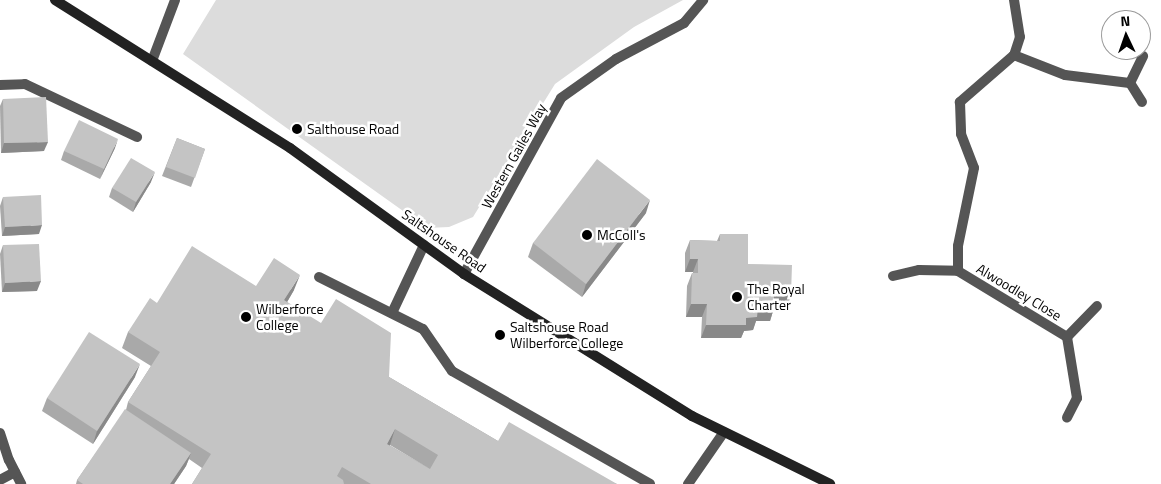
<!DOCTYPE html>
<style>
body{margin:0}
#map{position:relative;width:1161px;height:484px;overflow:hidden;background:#fff;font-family:"Titillium Web",sans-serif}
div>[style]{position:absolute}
.green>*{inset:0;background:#dcdcdc}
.lane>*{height:10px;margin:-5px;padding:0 5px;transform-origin:5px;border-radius:5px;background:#555}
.street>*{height:10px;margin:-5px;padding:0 5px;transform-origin:5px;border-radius:5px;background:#555}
.secondary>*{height:10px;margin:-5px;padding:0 5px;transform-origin:5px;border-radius:5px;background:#222}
.wall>*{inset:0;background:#a9a9a9}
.shaded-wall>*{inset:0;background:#898989}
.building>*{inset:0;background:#c4c4c4}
.dots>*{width:14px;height:14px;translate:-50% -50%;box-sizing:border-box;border:2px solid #fff;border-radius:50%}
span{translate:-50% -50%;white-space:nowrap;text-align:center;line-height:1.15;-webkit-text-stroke:5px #fff;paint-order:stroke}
.poi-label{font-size:14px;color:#000}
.left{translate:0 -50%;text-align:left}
.street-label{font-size:14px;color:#000}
.north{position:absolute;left:1101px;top:10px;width:50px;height:50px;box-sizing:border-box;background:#fff;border:1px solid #999;border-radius:50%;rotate:357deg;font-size:14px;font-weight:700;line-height:20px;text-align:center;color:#000}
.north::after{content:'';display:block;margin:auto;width:18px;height:22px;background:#000;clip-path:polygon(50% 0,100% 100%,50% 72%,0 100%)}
</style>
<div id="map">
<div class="green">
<div style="clip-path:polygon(216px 0,683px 0,634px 27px,555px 84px,473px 217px,449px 227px,427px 228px,183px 54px)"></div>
</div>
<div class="lane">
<div style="left:319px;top:277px;width:116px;rotate:26.6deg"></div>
<div style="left:423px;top:329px;width:51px;rotate:55.4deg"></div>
<div style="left:452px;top:371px;width:228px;rotate:29.7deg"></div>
<div style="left:392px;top:313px;width:75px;rotate:-64.8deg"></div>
<div style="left:0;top:433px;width:28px;rotate:72deg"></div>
<div style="left:9px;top:460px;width:27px;rotate:63deg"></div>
<div style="left:0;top:480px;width:17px;rotate:-28deg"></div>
<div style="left:688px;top:484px;width:63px;rotate:-55.3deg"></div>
</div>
<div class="street">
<div style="left:1014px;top:0;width:37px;rotate:81deg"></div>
<div style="left:1020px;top:37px;width:19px;rotate:108deg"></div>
<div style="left:1014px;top:55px;width:72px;rotate:139deg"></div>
<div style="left:960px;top:102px;width:32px;rotate:88deg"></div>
<div style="left:961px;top:134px;width:36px;rotate:69deg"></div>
<div style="left:974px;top:168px;width:80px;rotate:101.6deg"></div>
<div style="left:958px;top:246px;width:25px;rotate:90deg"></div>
<div style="left:958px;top:271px;width:127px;rotate:31.2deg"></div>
<div style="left:1067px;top:337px;width:62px;rotate:80.7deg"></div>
<div style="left:1077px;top:398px;width:22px;rotate:117deg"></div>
<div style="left:1014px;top:55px;width:55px;rotate:21.4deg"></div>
<div style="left:1065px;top:75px;width:65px;rotate:7deg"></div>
<div style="left:152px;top:61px;width:65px;rotate:-69.3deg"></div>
<div style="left:0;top:85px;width:25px;rotate:-2deg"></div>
<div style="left:25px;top:84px;width:124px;rotate:25.3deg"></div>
<div style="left:1142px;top:102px;width:22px;rotate:-122deg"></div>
<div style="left:1130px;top:83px;width:30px;rotate:-64deg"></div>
<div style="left:464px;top:274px;width:201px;rotate:-61.1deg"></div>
<div style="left:561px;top:98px;width:67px;rotate:-35.3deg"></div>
<div style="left:616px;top:59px;width:77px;rotate:-27.9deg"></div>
<div style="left:684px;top:23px;width:30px;rotate:-50deg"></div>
<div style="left:893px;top:276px;width:27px;rotate:-13deg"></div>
<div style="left:919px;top:270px;width:39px;rotate:1deg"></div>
<div style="left:1067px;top:337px;width:43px;rotate:-45.9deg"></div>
</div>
<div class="secondary">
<div style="left:55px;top:0;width:278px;rotate:32.2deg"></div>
<div style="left:290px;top:148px;width:215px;rotate:35.9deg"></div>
<div style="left:464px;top:274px;width:269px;rotate:31.9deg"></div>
<div style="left:692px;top:416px;width:154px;rotate:26.2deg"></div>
</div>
<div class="wall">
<div style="clip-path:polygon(3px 99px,44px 151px,1px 153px,0 106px)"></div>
<div style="clip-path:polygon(177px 138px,205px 149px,191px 187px,162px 176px)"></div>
<div style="clip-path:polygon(115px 148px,100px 179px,61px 160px,64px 151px)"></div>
<div style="clip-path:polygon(151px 182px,133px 212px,109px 197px,112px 188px)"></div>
<div style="clip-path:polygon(3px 197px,39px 234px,2px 236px,0 206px)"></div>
<div style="clip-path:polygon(646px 213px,582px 297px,528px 257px,533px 243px)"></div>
<div style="clip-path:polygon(720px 234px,748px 264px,787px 308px,774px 308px,770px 321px,756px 321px,753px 330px,744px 331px,741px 338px,701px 338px,702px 317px,686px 317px,687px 286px,692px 273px,693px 273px,693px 272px,685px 272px,685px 253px,690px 240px,717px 241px)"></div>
<div style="clip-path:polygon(3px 245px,37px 291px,2px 292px,0 254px)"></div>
<div style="clip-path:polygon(evenodd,256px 286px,294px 290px,287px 302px,389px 377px,498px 441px,617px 484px,192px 484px,202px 468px,189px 459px,186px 466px,174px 484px,76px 484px,77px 480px,126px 410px,128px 402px,151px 366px,122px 348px,128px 332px,157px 303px,256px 286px,389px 445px,390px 445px,430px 469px,389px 445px)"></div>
<div style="clip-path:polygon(135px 377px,93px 444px,42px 411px,47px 398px)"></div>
</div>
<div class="shaded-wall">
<div style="clip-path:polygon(118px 139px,115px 148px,100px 179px,104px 169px)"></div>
<div style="clip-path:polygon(48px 142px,44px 151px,1px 153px,4px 143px)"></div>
<div style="clip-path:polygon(155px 172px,151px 182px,133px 212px,136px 202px)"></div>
<div style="clip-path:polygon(650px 200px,646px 213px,582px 297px,586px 284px)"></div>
<div style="clip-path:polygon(42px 225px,39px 234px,2px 236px,5px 227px)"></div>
<div style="clip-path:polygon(690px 259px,698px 259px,693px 272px,685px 272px)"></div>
<div style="clip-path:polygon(300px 275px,294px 290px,279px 316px,284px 300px)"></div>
<div style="clip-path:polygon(41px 281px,37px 291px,2px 292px,5px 283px)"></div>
<div style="clip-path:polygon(774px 295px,791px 295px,787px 308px,774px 308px,770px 321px,756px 321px,753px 330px,744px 331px,741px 338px,701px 338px,706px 325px,746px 318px)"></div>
<div style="clip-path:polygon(691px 304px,707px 304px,702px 317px,686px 317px)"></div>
<div style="clip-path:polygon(140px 364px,135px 377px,93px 444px,97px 431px)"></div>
<div style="clip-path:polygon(395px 429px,390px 445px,381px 460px,387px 444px)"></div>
<div style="clip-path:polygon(191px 453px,186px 466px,174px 484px,170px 484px)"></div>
</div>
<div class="building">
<div style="clip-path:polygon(46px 97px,48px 142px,4px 143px,3px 99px)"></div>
<div style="clip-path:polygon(79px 120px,118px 139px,104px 169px,64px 151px)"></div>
<div style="clip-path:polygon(177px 138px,205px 149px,195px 178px,166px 167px)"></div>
<div style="clip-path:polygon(131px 158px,155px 172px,136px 202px,112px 188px)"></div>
<div style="clip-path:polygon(597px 159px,650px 200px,586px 284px,533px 243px)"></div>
<div style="clip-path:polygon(41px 195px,42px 225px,5px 227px,3px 197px)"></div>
<div style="clip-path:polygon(720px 234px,748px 234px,748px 264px,792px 265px,791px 295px,774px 295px,774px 308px,758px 308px,757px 317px,746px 318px,746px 325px,706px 325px,707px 304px,691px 304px,692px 273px,698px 273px,698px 259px,690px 259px,690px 240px,720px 241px)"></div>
<div style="clip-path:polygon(39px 244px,41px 281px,5px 283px,3px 245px)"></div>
<div style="clip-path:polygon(evenodd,192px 246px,256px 286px,274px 258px,300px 275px,284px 300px,321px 323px,336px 299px,391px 333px,389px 377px,498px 441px,509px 422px,617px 484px,371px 484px,342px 467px,337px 476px,343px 480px,344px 484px,192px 484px,211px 454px,128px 402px,160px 352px,128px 332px,150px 298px,157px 303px,192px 246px,395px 429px,438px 455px,430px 469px,387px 444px,395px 429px)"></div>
<div style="clip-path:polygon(89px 332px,140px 364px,97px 431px,47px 398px)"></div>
<div style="clip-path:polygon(125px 409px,191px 453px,170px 484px,83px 484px,77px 480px)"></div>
</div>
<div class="dots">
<div style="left:297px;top:129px;background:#000"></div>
<div style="left:587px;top:235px;background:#000"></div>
<div style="left:737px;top:297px;background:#000"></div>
<div style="left:246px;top:317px;background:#000"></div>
<div style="left:500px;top:335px;background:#000"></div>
</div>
<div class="poi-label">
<span class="left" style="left:307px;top:129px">Salthouse Road</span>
<span class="left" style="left:597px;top:235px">McColl's</span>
<span class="left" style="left:747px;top:297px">The Royal<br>Charter</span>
<span class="left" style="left:256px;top:317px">Wilberforce<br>College</span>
<span class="left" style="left:510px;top:335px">Saltshouse Road<br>Wilberforce College</span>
</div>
<div class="street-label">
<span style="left:514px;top:156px;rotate:-61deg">Western Gailes Way</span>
<span style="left:444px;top:241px;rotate:35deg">Saltshouse Road</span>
<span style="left:1019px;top:292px;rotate:31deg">Alwoodley Close</span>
</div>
<div class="north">N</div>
</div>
